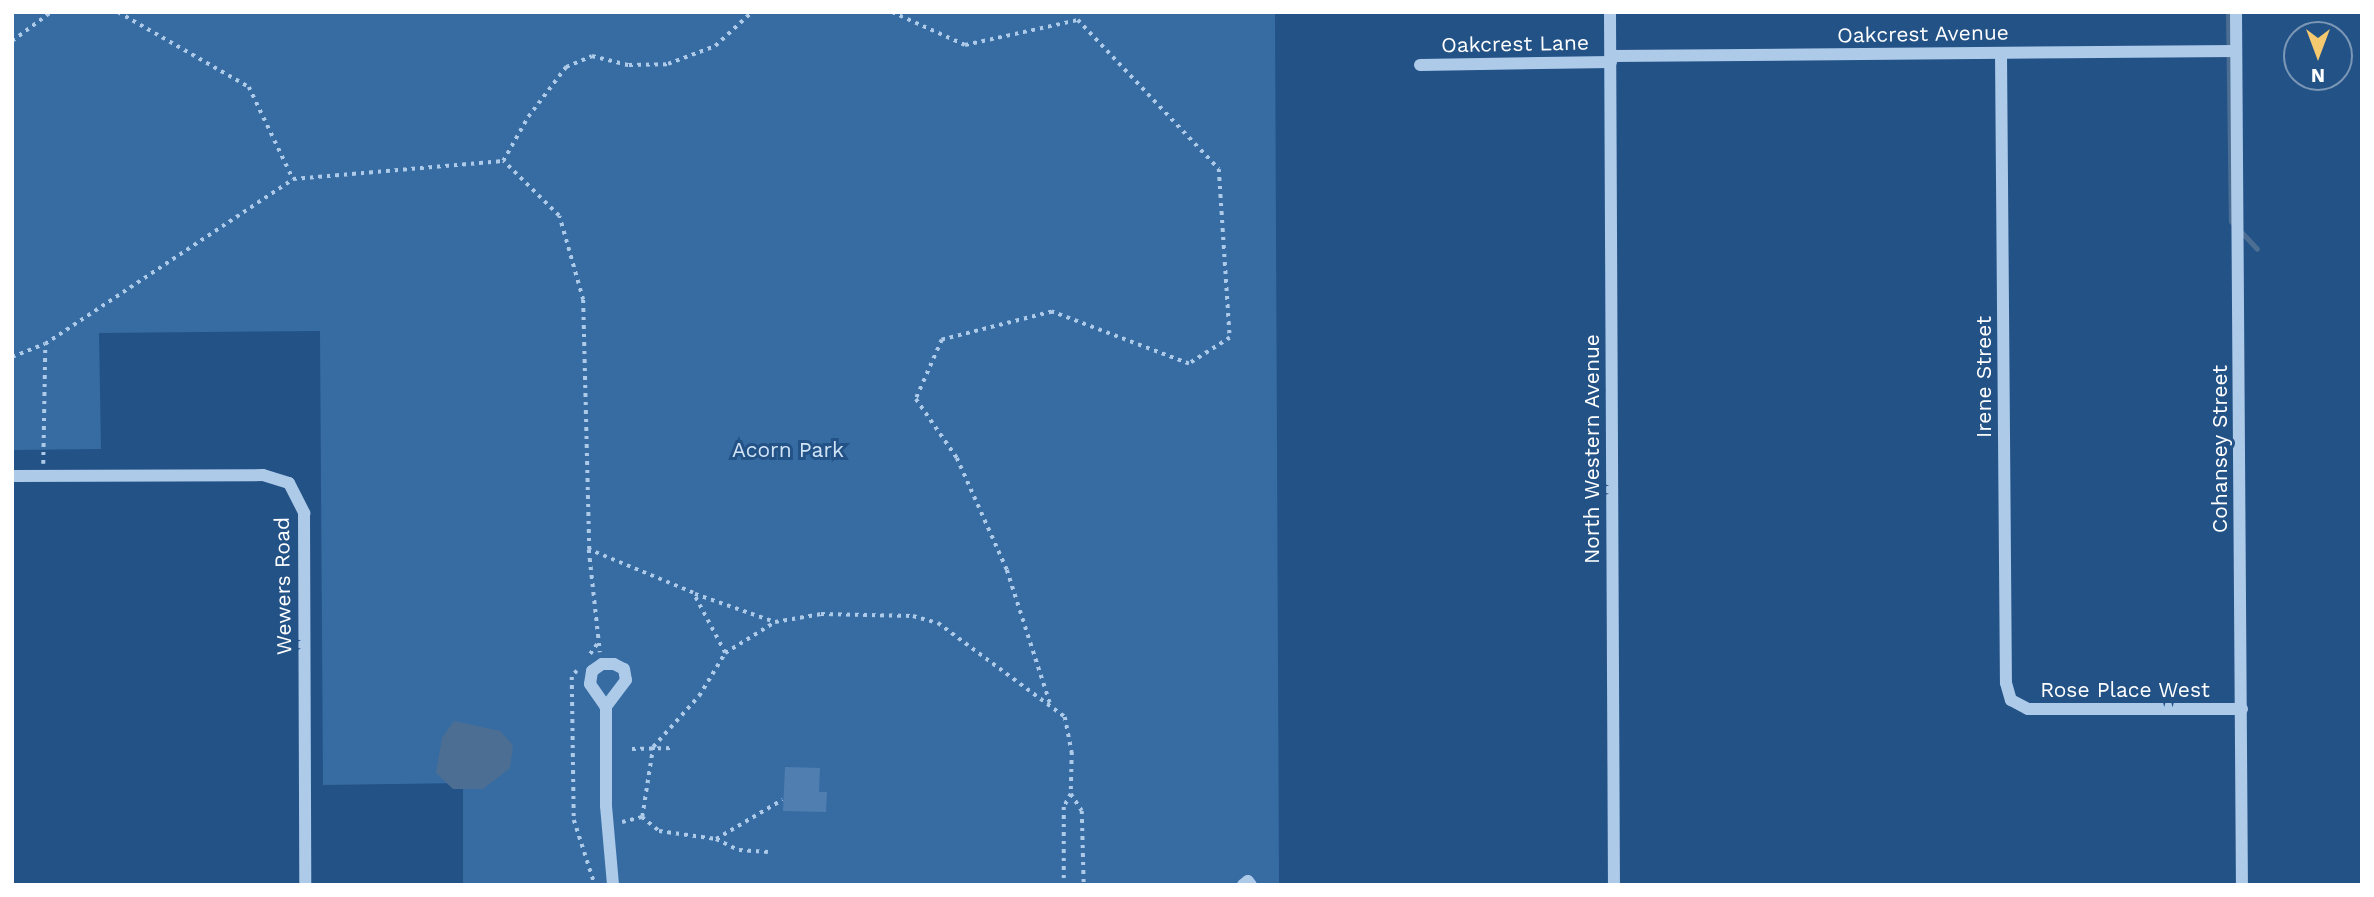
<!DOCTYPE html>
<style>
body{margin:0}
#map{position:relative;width:2374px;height:897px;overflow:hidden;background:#235286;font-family:"Work Sans",sans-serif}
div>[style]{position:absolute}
.green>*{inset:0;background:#376ca3}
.water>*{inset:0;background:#4d6e93}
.stream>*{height:5px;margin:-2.5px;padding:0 2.5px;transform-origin:2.5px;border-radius:2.5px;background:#4d6e93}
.building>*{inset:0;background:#507eb0}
.path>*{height:3.5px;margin-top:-1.75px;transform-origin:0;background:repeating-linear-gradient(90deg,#adcae9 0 3.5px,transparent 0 8.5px)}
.minor>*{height:12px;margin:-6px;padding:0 6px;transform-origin:6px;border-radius:6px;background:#adcae9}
span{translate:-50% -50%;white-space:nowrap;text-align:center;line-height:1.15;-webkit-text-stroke:6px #235286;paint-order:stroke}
.street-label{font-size:21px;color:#fff}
.park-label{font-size:21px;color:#d1e4f7}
.frame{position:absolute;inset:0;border:14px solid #fff;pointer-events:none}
.north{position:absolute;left:2283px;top:21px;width:70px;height:70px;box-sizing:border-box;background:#235286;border:2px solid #7b97b6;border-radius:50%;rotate:180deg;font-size:19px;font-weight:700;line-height:28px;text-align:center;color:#fff}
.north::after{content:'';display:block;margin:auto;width:24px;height:32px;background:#f4c970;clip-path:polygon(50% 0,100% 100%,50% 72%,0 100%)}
</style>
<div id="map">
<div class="green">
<div style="clip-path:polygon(12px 12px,1275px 12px,1279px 885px,463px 885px,463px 783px,323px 785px,320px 331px,99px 333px,101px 449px,12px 450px)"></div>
</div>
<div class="water">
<div style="clip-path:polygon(454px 721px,500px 731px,513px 745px,510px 768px,483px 789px,453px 789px,436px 773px,442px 738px)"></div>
</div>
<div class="stream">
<div style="left:2228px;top:12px;width:209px;rotate:89.2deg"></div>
<div style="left:2231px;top:221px;width:38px;rotate:47deg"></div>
</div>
<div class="building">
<div style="clip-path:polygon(785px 767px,820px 768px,819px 792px,827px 792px,826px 812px,783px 811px)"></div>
</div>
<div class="path">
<div style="left:118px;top:12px;width:151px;rotate:29.8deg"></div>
<div style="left:249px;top:87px;width:102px;rotate:64.4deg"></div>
<div style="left:892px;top:12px;width:80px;rotate:24.3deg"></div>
<div style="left:965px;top:45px;width:116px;rotate:-12.5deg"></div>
<div style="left:1078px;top:20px;width:205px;rotate:46.6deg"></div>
<div style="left:1219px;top:169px;width:169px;rotate:86.3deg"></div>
<div style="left:1230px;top:338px;width:49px;rotate:147.6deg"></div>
<div style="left:1189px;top:364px;width:147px;rotate:-159.2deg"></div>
<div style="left:1052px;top:312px;width:114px;rotate:165.7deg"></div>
<div style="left:942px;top:340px;width:64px;rotate:113.8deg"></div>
<div style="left:916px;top:399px;width:72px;rotate:55.2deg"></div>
<div style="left:957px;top:458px;width:123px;rotate:65.9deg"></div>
<div style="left:1007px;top:570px;width:143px;rotate:72.1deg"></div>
<div style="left:12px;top:41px;width:49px;rotate:-36.6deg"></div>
<div style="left:12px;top:357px;width:35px;rotate:-22deg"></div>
<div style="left:45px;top:344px;width:298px;rotate:-33.6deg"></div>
<div style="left:293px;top:179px;width:211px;rotate:-4.9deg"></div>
<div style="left:43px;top:464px;width:120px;rotate:-89deg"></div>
<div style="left:589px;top:550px;width:103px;rotate:83.8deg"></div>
<div style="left:695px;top:594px;width:85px;rotate:19.3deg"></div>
<div style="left:775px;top:622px;width:47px;rotate:-9.9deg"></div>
<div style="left:821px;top:614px;width:92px;rotate:1.2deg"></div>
<div style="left:913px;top:616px;width:26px;rotate:16deg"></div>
<div style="left:938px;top:623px;width:158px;rotate:36.5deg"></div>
<div style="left:1065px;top:717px;width:36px;rotate:79deg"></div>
<div style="left:1072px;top:752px;width:42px;rotate:91.4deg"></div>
<div style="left:1071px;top:794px;width:15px;rotate:118deg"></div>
<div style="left:1064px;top:807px;width:78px;rotate:90deg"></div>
<div style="left:725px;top:653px;width:59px;rotate:-31.8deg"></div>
<div style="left:590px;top:654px;width:16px;rotate:-55deg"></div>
<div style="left:577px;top:671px;width:8px;rotate:130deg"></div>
<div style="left:572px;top:677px;width:143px;rotate:89.2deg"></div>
<div style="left:574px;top:820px;width:68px;rotate:72.1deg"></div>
<div style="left:632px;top:749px;width:40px;rotate:-1.4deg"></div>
<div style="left:1071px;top:794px;width:20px;rotate:57deg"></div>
<div style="left:1082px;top:811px;width:74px;rotate:88.5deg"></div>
<div style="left:642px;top:817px;width:22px;rotate:39deg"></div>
<div style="left:659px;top:831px;width:58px;rotate:8deg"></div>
<div style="left:716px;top:839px;width:25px;rotate:26deg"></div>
<div style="left:739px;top:850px;width:29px;rotate:4deg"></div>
<div style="left:622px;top:822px;width:21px;rotate:-14deg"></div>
<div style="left:642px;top:817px;width:71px;rotate:-81.1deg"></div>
<div style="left:653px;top:747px;width:69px;rotate:-48deg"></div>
<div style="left:699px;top:696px;width:50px;rotate:-58.8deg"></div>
<div style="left:725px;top:653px;width:68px;rotate:-118.1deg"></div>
<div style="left:693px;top:593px;width:113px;rotate:-157.5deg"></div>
<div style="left:589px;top:550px;width:250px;rotate:-91.4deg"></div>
<div style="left:583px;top:300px;width:87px;rotate:-105.9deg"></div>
<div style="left:559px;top:216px;width:78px;rotate:-135.5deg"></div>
<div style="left:503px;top:161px;width:51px;rotate:-60.4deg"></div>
<div style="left:528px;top:117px;width:63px;rotate:-52.8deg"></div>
<div style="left:566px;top:67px;width:28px;rotate:-23deg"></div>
<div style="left:592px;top:56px;width:38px;rotate:14deg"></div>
<div style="left:629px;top:65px;width:39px;rotate:-1deg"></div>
<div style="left:668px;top:64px;width:50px;rotate:-21deg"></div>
<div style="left:715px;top:46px;width:50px;rotate:-42.6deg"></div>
<div style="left:716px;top:839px;width:77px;rotate:-30.6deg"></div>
</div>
<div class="minor">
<div style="left:1610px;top:12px;width:873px;rotate:89.74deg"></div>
<div style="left:2236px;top:12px;width:873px;rotate:89.61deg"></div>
<div style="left:2001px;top:53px;width:630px;rotate:89.55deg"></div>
<div style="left:2006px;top:683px;width:18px;rotate:74deg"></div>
<div style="left:2011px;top:700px;width:19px;rotate:28deg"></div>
<div style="left:2028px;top:709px;width:214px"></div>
<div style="left:1611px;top:56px;width:625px;rotate:-0.46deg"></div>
<div style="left:1420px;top:65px;width:191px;rotate:-0.9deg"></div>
<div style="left:12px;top:476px;width:251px;rotate:-0.2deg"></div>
<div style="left:263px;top:475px;width:27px;rotate:17deg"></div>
<div style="left:289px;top:483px;width:34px;rotate:63deg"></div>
<div style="left:304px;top:513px;width:372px;rotate:89.8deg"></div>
<div style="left:606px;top:707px;width:28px;rotate:-125deg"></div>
<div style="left:590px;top:684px;width:13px;rotate:-81deg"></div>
<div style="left:592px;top:671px;width:12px;rotate:-35deg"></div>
<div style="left:602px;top:664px;width:12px"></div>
<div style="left:614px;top:664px;width:11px;rotate:27deg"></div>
<div style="left:624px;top:669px;width:11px;rotate:80deg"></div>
<div style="left:626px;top:680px;width:34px;rotate:127deg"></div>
<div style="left:606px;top:707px;width:99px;rotate:90deg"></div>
<div style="left:606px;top:806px;width:79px;rotate:84.9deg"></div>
<div style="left:1243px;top:885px;width:6px;rotate:-39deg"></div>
<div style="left:1248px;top:881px;width:5px;rotate:53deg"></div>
</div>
<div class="street-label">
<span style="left:1923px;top:34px;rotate:-1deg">Oakcrest Avenue</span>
<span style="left:1515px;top:44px;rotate:-1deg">Oakcrest Lane</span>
<span style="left:1984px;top:377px;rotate:-90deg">Irene Street</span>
<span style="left:1592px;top:449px;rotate:-90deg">North Western Avenue</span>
<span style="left:2220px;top:449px;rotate:-90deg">Cohansey Street</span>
<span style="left:283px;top:586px;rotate:-91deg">Wewers Road</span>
<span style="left:2125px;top:690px">Rose Place West</span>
</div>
<div class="park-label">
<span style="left:788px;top:450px">Acorn Park</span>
</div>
<div class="frame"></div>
<div class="north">N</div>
</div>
